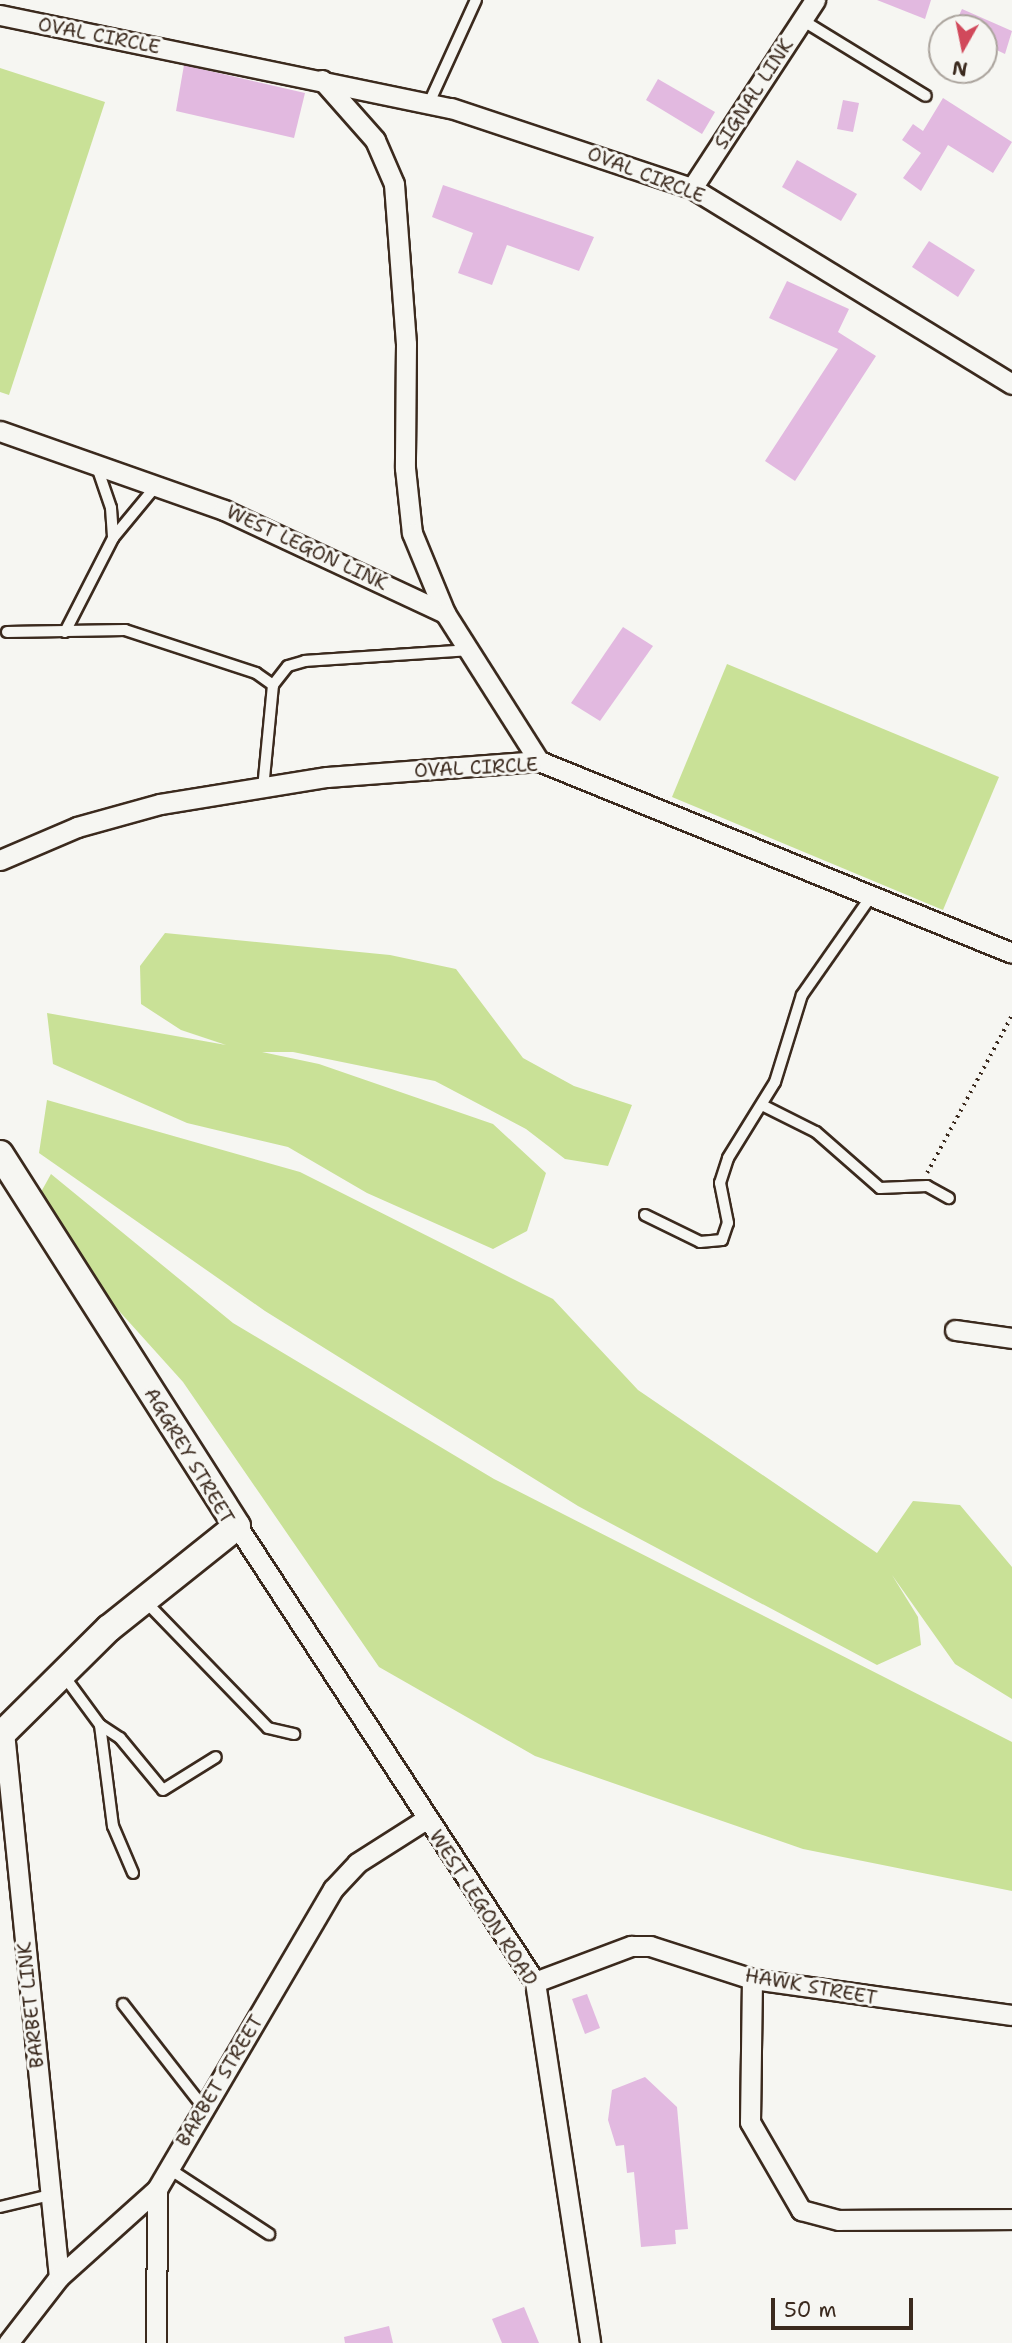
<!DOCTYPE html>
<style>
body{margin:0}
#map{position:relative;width:1012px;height:2343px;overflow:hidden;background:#f6f6f2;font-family:"Shantell Sans",sans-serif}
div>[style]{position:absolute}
.green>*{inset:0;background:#c9e197}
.building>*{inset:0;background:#e2b9e0}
.path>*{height:3.5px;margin-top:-1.75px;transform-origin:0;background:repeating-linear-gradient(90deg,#3b2a1e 0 2px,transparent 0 7px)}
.roads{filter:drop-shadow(2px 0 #3b2a1e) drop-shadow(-2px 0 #3b2a1e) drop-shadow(0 2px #3b2a1e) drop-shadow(0 -2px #3b2a1e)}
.service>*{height:10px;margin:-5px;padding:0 5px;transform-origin:5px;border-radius:5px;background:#f6f6f2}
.minor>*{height:19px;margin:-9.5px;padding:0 9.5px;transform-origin:9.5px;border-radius:9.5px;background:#f6f6f2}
.secondary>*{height:26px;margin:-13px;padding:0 13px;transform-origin:13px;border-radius:13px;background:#f6f6f2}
span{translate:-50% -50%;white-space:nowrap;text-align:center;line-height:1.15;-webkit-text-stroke:6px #f6f6f2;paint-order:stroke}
.street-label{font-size:19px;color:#3b2a1e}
.north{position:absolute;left:928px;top:14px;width:70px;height:70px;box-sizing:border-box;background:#f6f6f2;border:2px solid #aba49d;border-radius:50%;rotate:189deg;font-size:19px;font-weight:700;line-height:28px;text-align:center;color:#3b2a1e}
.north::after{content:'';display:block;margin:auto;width:24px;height:32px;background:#d1495b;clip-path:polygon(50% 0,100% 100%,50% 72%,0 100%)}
.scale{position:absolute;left:771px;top:2298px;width:142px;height:32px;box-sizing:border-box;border:4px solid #3b2a1e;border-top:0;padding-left:9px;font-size:21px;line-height:24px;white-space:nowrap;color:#3b2a1e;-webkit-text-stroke:5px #f6f6f2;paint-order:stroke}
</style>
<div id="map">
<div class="green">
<div style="clip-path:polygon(0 68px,105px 102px,9px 395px,0 392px)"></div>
<div style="clip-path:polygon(727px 664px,999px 777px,943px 910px,672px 797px)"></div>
<div style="clip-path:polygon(165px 933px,390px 955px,456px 969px,523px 1058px,574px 1086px,632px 1105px,608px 1166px,565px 1159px,526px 1129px,435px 1081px,293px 1052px,262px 1052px,319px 1064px,493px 1124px,546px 1173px,527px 1231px,493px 1249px,367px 1193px,288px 1147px,187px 1123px,53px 1064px,47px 1013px,226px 1045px,181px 1030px,141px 1004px,140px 966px)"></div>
<div style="clip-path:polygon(47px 1100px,300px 1172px,553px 1299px,638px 1390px,877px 1553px,913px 1501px,960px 1505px,1012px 1567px,1012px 1699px,955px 1664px,892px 1575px,918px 1617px,921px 1645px,877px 1665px,578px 1506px,265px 1311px,39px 1153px)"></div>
<div style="clip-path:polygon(51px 1174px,233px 1323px,494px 1479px,1012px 1742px,1012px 1891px,803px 1849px,535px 1756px,379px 1667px,183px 1382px,102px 1292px,36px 1201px)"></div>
</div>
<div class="building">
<div style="clip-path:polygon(877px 0,931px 0,925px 19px)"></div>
<div style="clip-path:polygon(962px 9px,1012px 31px,1005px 54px,984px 44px,984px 28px,953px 28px)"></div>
<div style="clip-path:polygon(184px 65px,305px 93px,294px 138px,176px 111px)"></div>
<div style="clip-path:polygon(658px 79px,715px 112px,702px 134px,646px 100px)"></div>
<div style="clip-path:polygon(943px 98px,1012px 142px,993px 173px,948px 145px,921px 191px,903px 178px,921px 153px,902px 140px,913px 124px,923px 131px)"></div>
<div style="clip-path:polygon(843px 100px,859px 103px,853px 132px,837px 129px)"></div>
<div style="clip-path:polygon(797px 160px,857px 194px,841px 221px,782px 187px)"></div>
<div style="clip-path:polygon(443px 185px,594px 237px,579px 271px,507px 245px,492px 285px,458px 273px,473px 233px,432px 217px)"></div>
<div style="clip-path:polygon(929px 241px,975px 270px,958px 297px,912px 267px)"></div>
<div style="clip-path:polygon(787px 281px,849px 309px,838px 332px,876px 356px,795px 481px,765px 461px,838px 349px,769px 318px)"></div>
<div style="clip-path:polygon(623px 627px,653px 646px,600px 721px,571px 703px)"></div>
<div style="clip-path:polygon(587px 1994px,600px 2028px,585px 2034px,572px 1999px)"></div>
<div style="clip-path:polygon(645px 2077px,677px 2107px,688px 2229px,675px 2230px,676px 2244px,641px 2247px,634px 2172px,627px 2173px,624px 2145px,616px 2146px,608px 2120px,612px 2090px)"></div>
<div style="clip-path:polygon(524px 2307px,539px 2343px,502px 2343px,492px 2319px)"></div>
<div style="clip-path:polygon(389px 2326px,393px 2343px,345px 2343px,344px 2337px)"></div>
</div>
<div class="path">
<div style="left:927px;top:1173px;width:179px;rotate:-61.7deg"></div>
</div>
<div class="roads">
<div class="service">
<div style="left:802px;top:20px;width:145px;rotate:31.5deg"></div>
<div style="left:429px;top:103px;width:113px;rotate:-65.5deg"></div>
<div style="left:97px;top:467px;width:43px;rotate:71.1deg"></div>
<div style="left:111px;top:508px;width:30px;rotate:86deg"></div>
<div style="left:7px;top:632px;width:118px;rotate:-1deg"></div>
<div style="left:125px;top:630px;width:138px;rotate:18.2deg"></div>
<div style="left:256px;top:673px;width:21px;rotate:35deg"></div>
<div style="left:273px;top:685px;width:103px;rotate:95.5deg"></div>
<div style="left:65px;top:632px;width:106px;rotate:-62.9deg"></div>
<div style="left:113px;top:538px;width:67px;rotate:-50.4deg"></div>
<div style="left:273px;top:685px;width:24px;rotate:-52deg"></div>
<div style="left:288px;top:666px;width:18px;rotate:-16deg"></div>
<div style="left:305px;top:661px;width:165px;rotate:-3.8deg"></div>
<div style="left:762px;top:1105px;width:60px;rotate:26.6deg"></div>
<div style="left:816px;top:1132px;width:85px;rotate:41.2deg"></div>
<div style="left:880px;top:1188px;width:47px;rotate:-2.4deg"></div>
<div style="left:927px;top:1186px;width:25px;rotate:29deg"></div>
<div style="left:645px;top:1215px;width:61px;rotate:26.1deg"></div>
<div style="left:700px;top:1242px;width:22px;rotate:-5deg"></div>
<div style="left:722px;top:1240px;width:18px;rotate:-71deg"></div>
<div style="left:728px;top:1223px;width:41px;rotate:-101.3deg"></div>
<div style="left:720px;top:1183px;width:26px;rotate:-72deg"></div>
<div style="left:728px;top:1158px;width:89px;rotate:-58.3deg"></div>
<div style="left:775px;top:1082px;width:91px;rotate:-72.8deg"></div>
<div style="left:802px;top:995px;width:122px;rotate:-55deg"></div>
<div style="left:146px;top:1602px;width:175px;rotate:45.9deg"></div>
<div style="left:268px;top:1728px;width:27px;rotate:13deg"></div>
<div style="left:64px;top:1676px;width:61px;rotate:53.7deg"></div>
<div style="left:100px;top:1725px;width:102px;rotate:82.7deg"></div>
<div style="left:113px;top:1826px;width:51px;rotate:66.9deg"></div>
<div style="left:100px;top:1725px;width:24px;rotate:33deg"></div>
<div style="left:120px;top:1738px;width:67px;rotate:50.4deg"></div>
<div style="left:163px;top:1790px;width:62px;rotate:-31.9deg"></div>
<div style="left:123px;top:2004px;width:132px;rotate:52.1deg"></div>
<div style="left:168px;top:2168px;width:121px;rotate:33.2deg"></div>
<div style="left:0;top:2207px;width:51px;rotate:-13.5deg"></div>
</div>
<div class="minor">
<div style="left:0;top:15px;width:460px;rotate:11.7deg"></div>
<div style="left:451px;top:108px;width:254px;rotate:18.4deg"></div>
<div style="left:692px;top:188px;width:375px;rotate:31.5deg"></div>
<div style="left:322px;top:80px;width:80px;rotate:48.5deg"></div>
<div style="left:375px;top:140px;width:48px;rotate:66.6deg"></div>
<div style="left:394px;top:184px;width:160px;rotate:85.7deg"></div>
<div style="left:406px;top:344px;width:124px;rotate:90.5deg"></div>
<div style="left:405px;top:468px;width:65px;rotate:83.9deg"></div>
<div style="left:412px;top:533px;width:87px;rotate:67.6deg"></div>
<div style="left:692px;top:188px;width:225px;rotate:-56.8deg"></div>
<div style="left:0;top:431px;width:238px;rotate:19.4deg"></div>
<div style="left:224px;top:510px;width:244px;rotate:25deg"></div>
<div style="left:445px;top:613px;width:175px;rotate:57.6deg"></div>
<div style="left:0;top:860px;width:84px;rotate:-23.2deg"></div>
<div style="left:77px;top:827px;width:86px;rotate:-15.5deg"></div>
<div style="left:160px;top:804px;width:169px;rotate:-9.2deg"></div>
<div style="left:327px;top:777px;width:213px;rotate:-4.3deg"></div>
<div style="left:539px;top:761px;width:510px;rotate:22.09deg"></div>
<div style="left:955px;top:1330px;width:58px;rotate:8deg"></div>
<div style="left:237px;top:1526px;width:545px;rotate:56.84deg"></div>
<div style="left:535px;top:1982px;width:365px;rotate:81.3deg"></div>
<div style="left:4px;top:1732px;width:548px;rotate:84.24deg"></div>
<div style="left:752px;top:1979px;width:143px;rotate:90.8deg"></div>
<div style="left:750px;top:2122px;width:102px;rotate:59.9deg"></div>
<div style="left:801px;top:2210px;width:39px;rotate:15deg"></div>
<div style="left:839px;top:2220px;width:173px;rotate:-0.3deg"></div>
<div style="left:535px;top:1982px;width:103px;rotate:-20.6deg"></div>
<div style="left:631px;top:1946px;width:19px"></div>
<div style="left:650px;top:1946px;width:107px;rotate:17.9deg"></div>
<div style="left:752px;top:1979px;width:262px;rotate:7.9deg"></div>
<div style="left:8px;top:2343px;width:83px;rotate:-52.3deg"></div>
<div style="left:59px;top:2277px;width:132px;rotate:-41.9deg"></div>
<div style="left:157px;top:2189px;width:348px;rotate:-59.6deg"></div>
<div style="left:333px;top:1889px;width:35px;rotate:-47deg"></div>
<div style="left:357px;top:1863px;width:82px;rotate:-32.5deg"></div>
<div style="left:156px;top:2343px;width:154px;rotate:-89.6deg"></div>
</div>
<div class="secondary">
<div style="left:0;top:1154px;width:441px;rotate:57.5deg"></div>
<div style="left:237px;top:1526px;width:164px;rotate:141.4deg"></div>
<div style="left:109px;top:1628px;width:153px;rotate:135.3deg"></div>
</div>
</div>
<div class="street-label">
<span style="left:99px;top:36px;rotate:11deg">OVAL CIRCLE</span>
<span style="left:754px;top:94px;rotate:-57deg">SIGNAL LINK</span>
<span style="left:646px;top:175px;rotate:21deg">OVAL CIRCLE</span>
<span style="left:307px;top:548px;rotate:25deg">WEST LEGON LINK</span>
<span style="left:476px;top:768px;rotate:-3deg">OVAL CIRCLE</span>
<span style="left:189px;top:1456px;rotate:59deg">AGGREY STREET</span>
<span style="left:483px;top:1908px;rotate:57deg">WEST LEGON ROAD</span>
<span style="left:811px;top:1987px;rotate:10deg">HAWK STREET</span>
<span style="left:31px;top:2005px;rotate:-96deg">BARBET LINK</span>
<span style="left:220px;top:2081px;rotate:-59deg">BARBET STREET</span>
</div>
<div class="north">N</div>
<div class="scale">50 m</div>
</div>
